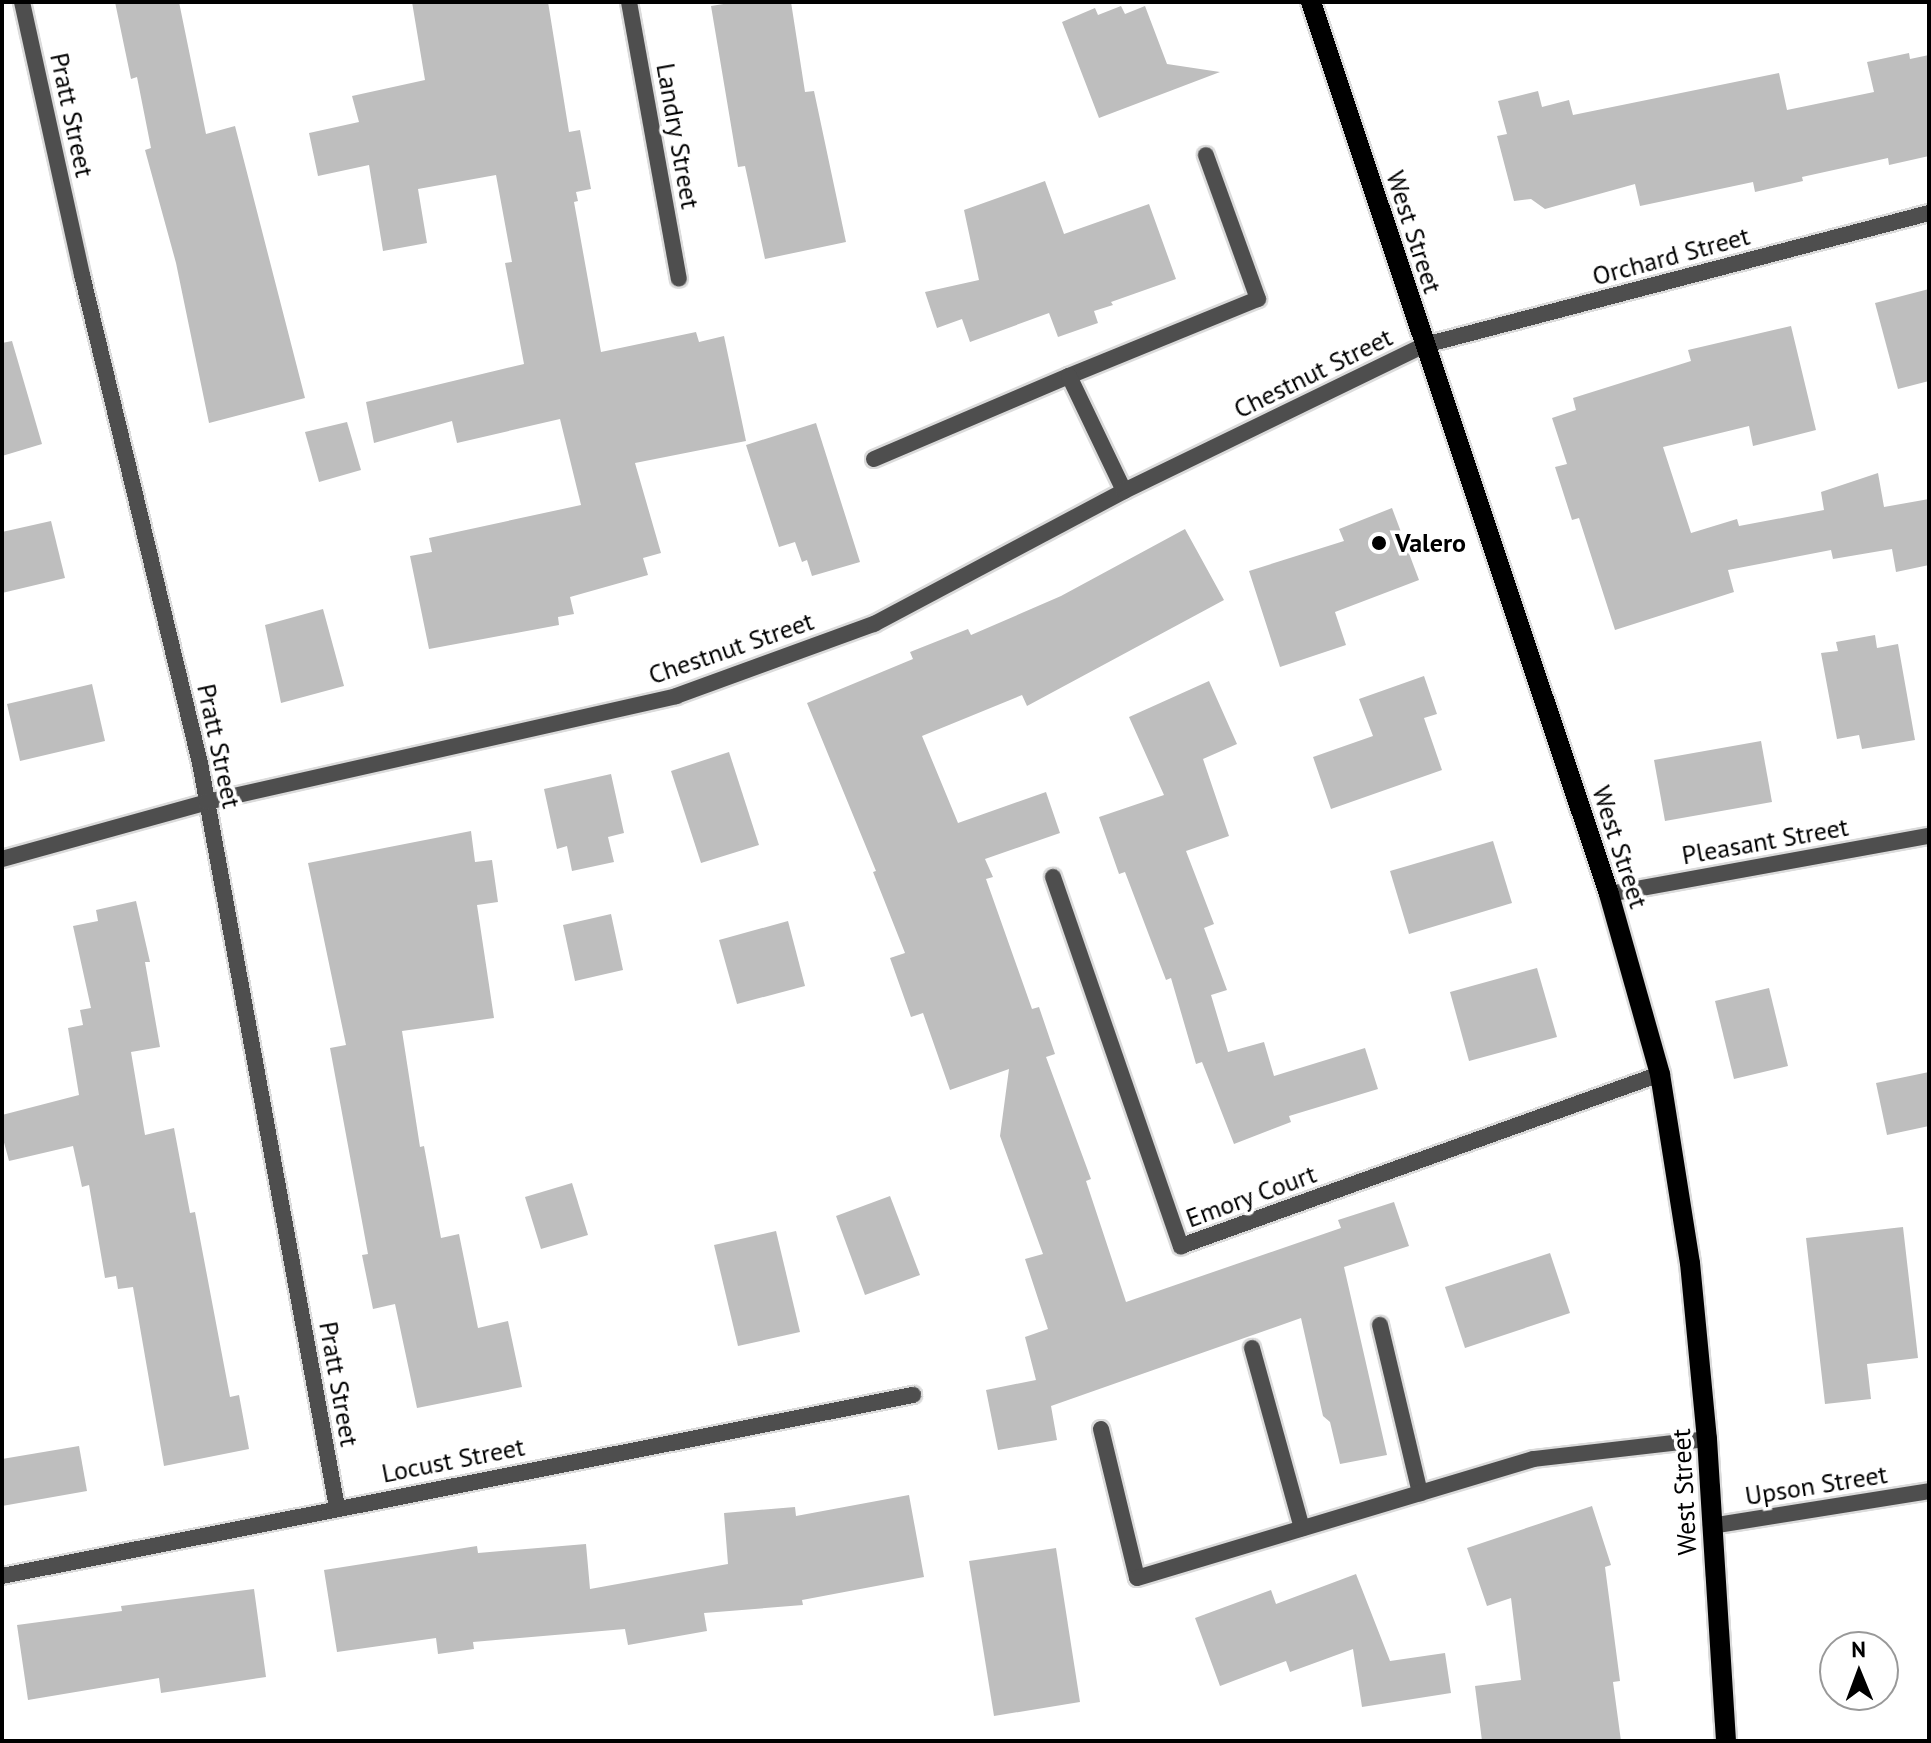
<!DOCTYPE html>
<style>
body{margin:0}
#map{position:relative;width:1931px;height:1743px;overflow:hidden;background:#fff;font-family:"PT Sans",sans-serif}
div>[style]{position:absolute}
.building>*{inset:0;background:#bebebe}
.roads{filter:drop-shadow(2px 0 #dbdbdb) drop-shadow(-2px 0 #dbdbdb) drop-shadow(0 2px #dbdbdb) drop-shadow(0 -2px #dbdbdb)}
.lane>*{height:16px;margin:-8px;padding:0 8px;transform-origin:8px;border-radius:8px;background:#4e4e4e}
.street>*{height:16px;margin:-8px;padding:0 8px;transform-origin:8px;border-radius:8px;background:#4e4e4e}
.primary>*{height:20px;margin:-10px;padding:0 10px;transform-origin:10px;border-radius:10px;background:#000}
.dots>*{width:22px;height:22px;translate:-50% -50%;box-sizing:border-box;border:4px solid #fff;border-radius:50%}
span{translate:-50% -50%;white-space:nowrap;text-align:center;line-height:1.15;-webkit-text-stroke:7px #fff;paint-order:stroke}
.street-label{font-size:26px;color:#000}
.poi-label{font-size:26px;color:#000;font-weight:700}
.left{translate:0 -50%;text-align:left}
.frame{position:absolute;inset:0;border:4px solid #000;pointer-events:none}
.north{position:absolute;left:1819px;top:1631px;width:80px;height:80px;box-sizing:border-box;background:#fff;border:2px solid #999;border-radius:50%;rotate:359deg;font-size:22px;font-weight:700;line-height:32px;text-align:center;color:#000}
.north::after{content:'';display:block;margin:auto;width:28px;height:36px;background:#000;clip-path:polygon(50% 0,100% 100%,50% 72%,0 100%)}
</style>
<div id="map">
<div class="building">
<div style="clip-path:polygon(115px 2px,179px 2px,206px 134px,235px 126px,305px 398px,209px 423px,176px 263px,145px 150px,151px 148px,137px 77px,131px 79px)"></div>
<div style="clip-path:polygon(412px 2px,548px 2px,569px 132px,580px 130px,591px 189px,576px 192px,578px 201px,574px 202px,601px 352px,696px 332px,699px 342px,724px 336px,746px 441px,635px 463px,661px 553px,643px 558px,648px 575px,570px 597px,574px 614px,558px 617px,559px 625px,429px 649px,410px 556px,432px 552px,429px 538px,581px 505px,560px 419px,457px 443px,452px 421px,374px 443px,366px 402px,524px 364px,505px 263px,512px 262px,496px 175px,418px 189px,427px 243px,383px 251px,369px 165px,318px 176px,309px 133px,359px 122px,352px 96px,425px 80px)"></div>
<div style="clip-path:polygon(736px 2px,791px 2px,805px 92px,814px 91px,846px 242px,765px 259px,745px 166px,738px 167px,711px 6px)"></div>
<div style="clip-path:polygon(1121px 6px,1125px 14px,1145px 6px,1167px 64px,1220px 72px,1099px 118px,1062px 22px,1095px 8px,1098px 15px)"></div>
<div style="clip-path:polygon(1909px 53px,1910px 59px,1929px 55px,1929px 156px,1889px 165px,1888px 158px,1802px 177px,1803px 181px,1755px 192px,1753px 182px,1640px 206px,1635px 184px,1545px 209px,1531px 199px,1514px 201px,1497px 136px,1507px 134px,1498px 101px,1538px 91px,1542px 107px,1569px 100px,1573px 115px,1779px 73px,1787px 110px,1874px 92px,1867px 62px)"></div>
<div style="clip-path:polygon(1045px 181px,1064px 234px,1149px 204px,1176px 279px,1111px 302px,1113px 305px,1094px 311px,1098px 323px,1058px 337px,1049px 313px,970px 342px,962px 319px,937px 328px,925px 292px,979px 280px,964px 210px)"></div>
<div style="clip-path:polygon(1929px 289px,1929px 381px,1898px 389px,1875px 303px)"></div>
<div style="clip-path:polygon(1791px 326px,1816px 430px,1753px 446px,1749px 426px,1663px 447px,1691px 533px,1737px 519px,1739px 526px,1824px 510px,1821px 492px,1878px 473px,1884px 507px,1929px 499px,1929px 565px,1896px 572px,1892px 549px,1833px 559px,1831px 550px,1728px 570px,1734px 592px,1615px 630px,1579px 518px,1572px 520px,1555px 467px,1567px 464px,1552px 418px,1576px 410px,1573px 398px,1691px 361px,1688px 350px)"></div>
<div style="clip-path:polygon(12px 341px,42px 444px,2px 456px,2px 343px)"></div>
<div style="clip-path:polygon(347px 422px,361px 470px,319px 482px,305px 432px)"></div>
<div style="clip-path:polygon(816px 423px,860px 562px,812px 576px,807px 560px,802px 562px,795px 542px,779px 547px,746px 445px)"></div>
<div style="clip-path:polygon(1392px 508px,1419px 580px,1335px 612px,1346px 645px,1280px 667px,1249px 571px,1344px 541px,1339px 529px)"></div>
<div style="clip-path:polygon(51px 521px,65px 578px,2px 593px,2px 532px)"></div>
<div style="clip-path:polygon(1185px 529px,1224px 600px,1027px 706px,1022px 695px,922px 736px,958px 823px,1046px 792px,1060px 833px,985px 859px,993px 877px,986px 879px,1032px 1009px,1039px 1007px,1055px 1054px,1046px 1057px,1091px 1179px,1086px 1181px,1126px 1302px,1341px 1228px,1338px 1220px,1394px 1202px,1409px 1246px,1344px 1267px,1387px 1455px,1340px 1464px,1330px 1422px,1323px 1416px,1301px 1318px,1051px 1406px,1057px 1440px,998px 1450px,986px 1390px,1036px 1380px,1025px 1337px,1048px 1329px,1025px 1259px,1043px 1254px,1000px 1136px,1009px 1069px,950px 1090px,923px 1013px,911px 1017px,890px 958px,905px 953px,873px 872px,876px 871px,807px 703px,913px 659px,910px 652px,968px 629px,971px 635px,1061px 596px)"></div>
<div style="clip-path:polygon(323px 609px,344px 686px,281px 703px,265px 625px)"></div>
<div style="clip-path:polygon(1875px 635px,1877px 648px,1898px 644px,1915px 740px,1862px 749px,1859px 735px,1837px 739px,1821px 653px,1838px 651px,1836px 642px)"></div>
<div style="clip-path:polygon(1424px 676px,1437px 714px,1424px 718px,1442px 770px,1331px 809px,1313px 757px,1373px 736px,1359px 699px)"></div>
<div style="clip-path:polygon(1209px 681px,1237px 744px,1203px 759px,1229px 836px,1186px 851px,1214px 924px,1204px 928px,1227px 990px,1211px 995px,1228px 1052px,1264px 1042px,1274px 1076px,1365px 1048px,1378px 1089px,1289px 1116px,1291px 1122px,1234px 1144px,1202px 1062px,1196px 1064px,1171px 978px,1166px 980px,1125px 872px,1119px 874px,1099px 817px,1164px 795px,1129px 717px)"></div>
<div style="clip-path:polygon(92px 684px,105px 741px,20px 761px,7px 704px)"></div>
<div style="clip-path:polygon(1761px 741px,1772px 802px,1665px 821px,1654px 760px)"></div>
<div style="clip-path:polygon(729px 752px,759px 845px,701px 863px,671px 771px)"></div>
<div style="clip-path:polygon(611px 774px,624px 833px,608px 837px,614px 862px,572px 871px,567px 846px,557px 849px,544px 789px)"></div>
<div style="clip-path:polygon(471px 831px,475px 862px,492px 860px,498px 902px,477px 905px,494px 1018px,402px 1031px,420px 1147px,424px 1146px,441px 1238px,459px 1234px,478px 1328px,508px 1321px,522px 1387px,417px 1408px,395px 1304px,373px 1309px,362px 1255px,368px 1254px,330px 1048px,346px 1045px,308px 863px)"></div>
<div style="clip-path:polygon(1493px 841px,1512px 903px,1409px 934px,1390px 871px)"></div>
<div style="clip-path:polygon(136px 901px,150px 962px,145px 962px,160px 1047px,131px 1052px,145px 1135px,174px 1128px,190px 1213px,195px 1212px,230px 1397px,239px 1395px,249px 1449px,164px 1466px,133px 1287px,118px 1289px,116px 1276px,105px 1278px,89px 1185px,82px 1187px,73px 1146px,9px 1161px,2px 1135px,2px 1115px,79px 1095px,68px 1028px,83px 1025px,80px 1010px,91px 1008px,73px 926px,98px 921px,96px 910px)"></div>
<div style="clip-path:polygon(611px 914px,623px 970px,575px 981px,563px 925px)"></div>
<div style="clip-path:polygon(788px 921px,805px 986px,737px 1004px,719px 940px)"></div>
<div style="clip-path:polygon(1537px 968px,1557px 1037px,1469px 1061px,1450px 992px)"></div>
<div style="clip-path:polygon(1769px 988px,1788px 1066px,1734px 1079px,1715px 1001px)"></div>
<div style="clip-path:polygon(1929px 1072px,1929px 1126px,1887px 1135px,1876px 1083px)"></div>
<div style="clip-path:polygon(572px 1183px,588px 1235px,541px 1249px,525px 1197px)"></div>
<div style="clip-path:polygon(890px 1196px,920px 1275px,865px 1295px,836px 1216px)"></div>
<div style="clip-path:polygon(1903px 1227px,1918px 1358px,1867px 1364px,1871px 1399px,1825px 1404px,1806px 1238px)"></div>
<div style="clip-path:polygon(776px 1231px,800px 1332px,738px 1346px,714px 1245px)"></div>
<div style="clip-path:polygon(1550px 1253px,1570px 1313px,1465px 1348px,1445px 1287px)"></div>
<div style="clip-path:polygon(79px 1446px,87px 1491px,2px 1506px,2px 1459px)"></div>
<div style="clip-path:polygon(909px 1495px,924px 1577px,802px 1600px,803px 1605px,704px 1613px,707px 1631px,628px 1645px,625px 1629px,473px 1642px,474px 1649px,438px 1654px,436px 1638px,337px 1652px,324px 1570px,477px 1546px,478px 1553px,586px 1544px,590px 1589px,728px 1564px,724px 1513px,795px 1507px,796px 1516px)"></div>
<div style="clip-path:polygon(1592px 1506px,1611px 1565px,1605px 1567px,1620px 1681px,1613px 1682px,1621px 1741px,1482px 1741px,1475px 1686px,1521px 1680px,1511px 1598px,1487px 1606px,1467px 1548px)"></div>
<div style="clip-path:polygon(1056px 1548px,1080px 1702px,994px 1716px,969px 1561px)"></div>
<div style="clip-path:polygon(1356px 1574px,1390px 1661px,1445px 1653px,1451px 1693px,1362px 1707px,1353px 1649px,1290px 1672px,1286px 1661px,1220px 1686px,1195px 1618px,1271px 1590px,1276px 1604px)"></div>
<div style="clip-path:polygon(254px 1589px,266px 1677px,161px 1693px,159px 1678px,28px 1700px,17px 1625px,122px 1611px,121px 1606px)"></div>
</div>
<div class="roads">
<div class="lane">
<div style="left:1069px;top:376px;width:204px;rotate:-22.2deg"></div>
<div style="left:1258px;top:299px;width:153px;rotate:-109.9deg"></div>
<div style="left:874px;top:459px;width:212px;rotate:-23.1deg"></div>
<div style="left:1069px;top:376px;width:127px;rotate:64.4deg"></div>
<div style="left:1380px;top:1325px;width:173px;rotate:76.6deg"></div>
<div style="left:1252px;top:1348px;width:187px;rotate:74.5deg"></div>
<div style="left:1101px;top:1429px;width:153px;rotate:76.4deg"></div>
<div style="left:1137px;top:1578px;width:414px;rotate:-16.7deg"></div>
<div style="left:1534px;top:1459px;width:174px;rotate:-6.6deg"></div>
</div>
<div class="street">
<div style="left:22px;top:2px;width:280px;rotate:77.6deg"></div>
<div style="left:82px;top:275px;width:502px;rotate:76.41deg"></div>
<div style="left:200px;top:763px;width:757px;rotate:79.57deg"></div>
<div style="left:629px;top:2px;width:281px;rotate:79.8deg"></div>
<div style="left:2px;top:859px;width:213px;rotate:-15.5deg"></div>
<div style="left:207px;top:802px;width:481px;rotate:-12.7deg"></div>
<div style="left:676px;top:696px;width:211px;rotate:-20deg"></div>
<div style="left:874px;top:624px;width:283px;rotate:-28deg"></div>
<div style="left:1124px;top:491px;width:335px;rotate:-25.9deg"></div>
<div style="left:1425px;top:345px;width:521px;rotate:-14.68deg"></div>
<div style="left:1053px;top:877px;width:391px;rotate:70.9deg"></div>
<div style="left:1181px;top:1246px;width:509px;rotate:-19.75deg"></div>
<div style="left:1609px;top:894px;width:325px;rotate:-10.3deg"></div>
<div style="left:1711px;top:1526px;width:221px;rotate:-9.1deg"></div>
<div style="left:2px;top:1576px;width:929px;rotate:-11.24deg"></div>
</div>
<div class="primary">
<div style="left:1311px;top:2px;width:940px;rotate:71.53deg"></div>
<div style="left:1609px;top:894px;width:187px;rotate:74.2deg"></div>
<div style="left:1660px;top:1074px;width:191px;rotate:81deg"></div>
<div style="left:1690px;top:1263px;width:177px;rotate:84.5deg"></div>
<div style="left:1707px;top:1439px;width:303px;rotate:86.4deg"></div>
</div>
</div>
<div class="dots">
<div style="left:1379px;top:543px;background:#000"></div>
</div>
<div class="street-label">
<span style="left:72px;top:115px;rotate:78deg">Pratt Street</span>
<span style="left:678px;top:136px;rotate:80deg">Landry Street</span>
<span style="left:1414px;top:232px;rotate:72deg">West Street</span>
<span style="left:1671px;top:256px;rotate:-15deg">Orchard Street</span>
<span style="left:1313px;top:373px;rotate:-26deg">Chestnut Street</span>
<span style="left:731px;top:648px;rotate:-19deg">Chestnut Street</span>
<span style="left:219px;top:746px;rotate:78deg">Pratt Street</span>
<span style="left:1765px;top:841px;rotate:-10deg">Pleasant Street</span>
<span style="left:1620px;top:847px;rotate:72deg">West Street</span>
<span style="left:1251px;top:1196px;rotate:-20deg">Emory Court</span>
<span style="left:339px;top:1384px;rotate:80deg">Pratt Street</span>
<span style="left:453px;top:1460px;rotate:-11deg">Locust Street</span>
<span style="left:1816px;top:1485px;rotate:-9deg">Upson Street</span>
<span style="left:1684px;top:1492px;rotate:-93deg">West Street</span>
</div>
<div class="poi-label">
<span class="left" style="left:1395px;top:543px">Valero</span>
</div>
<div class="frame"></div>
<div class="north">N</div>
</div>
